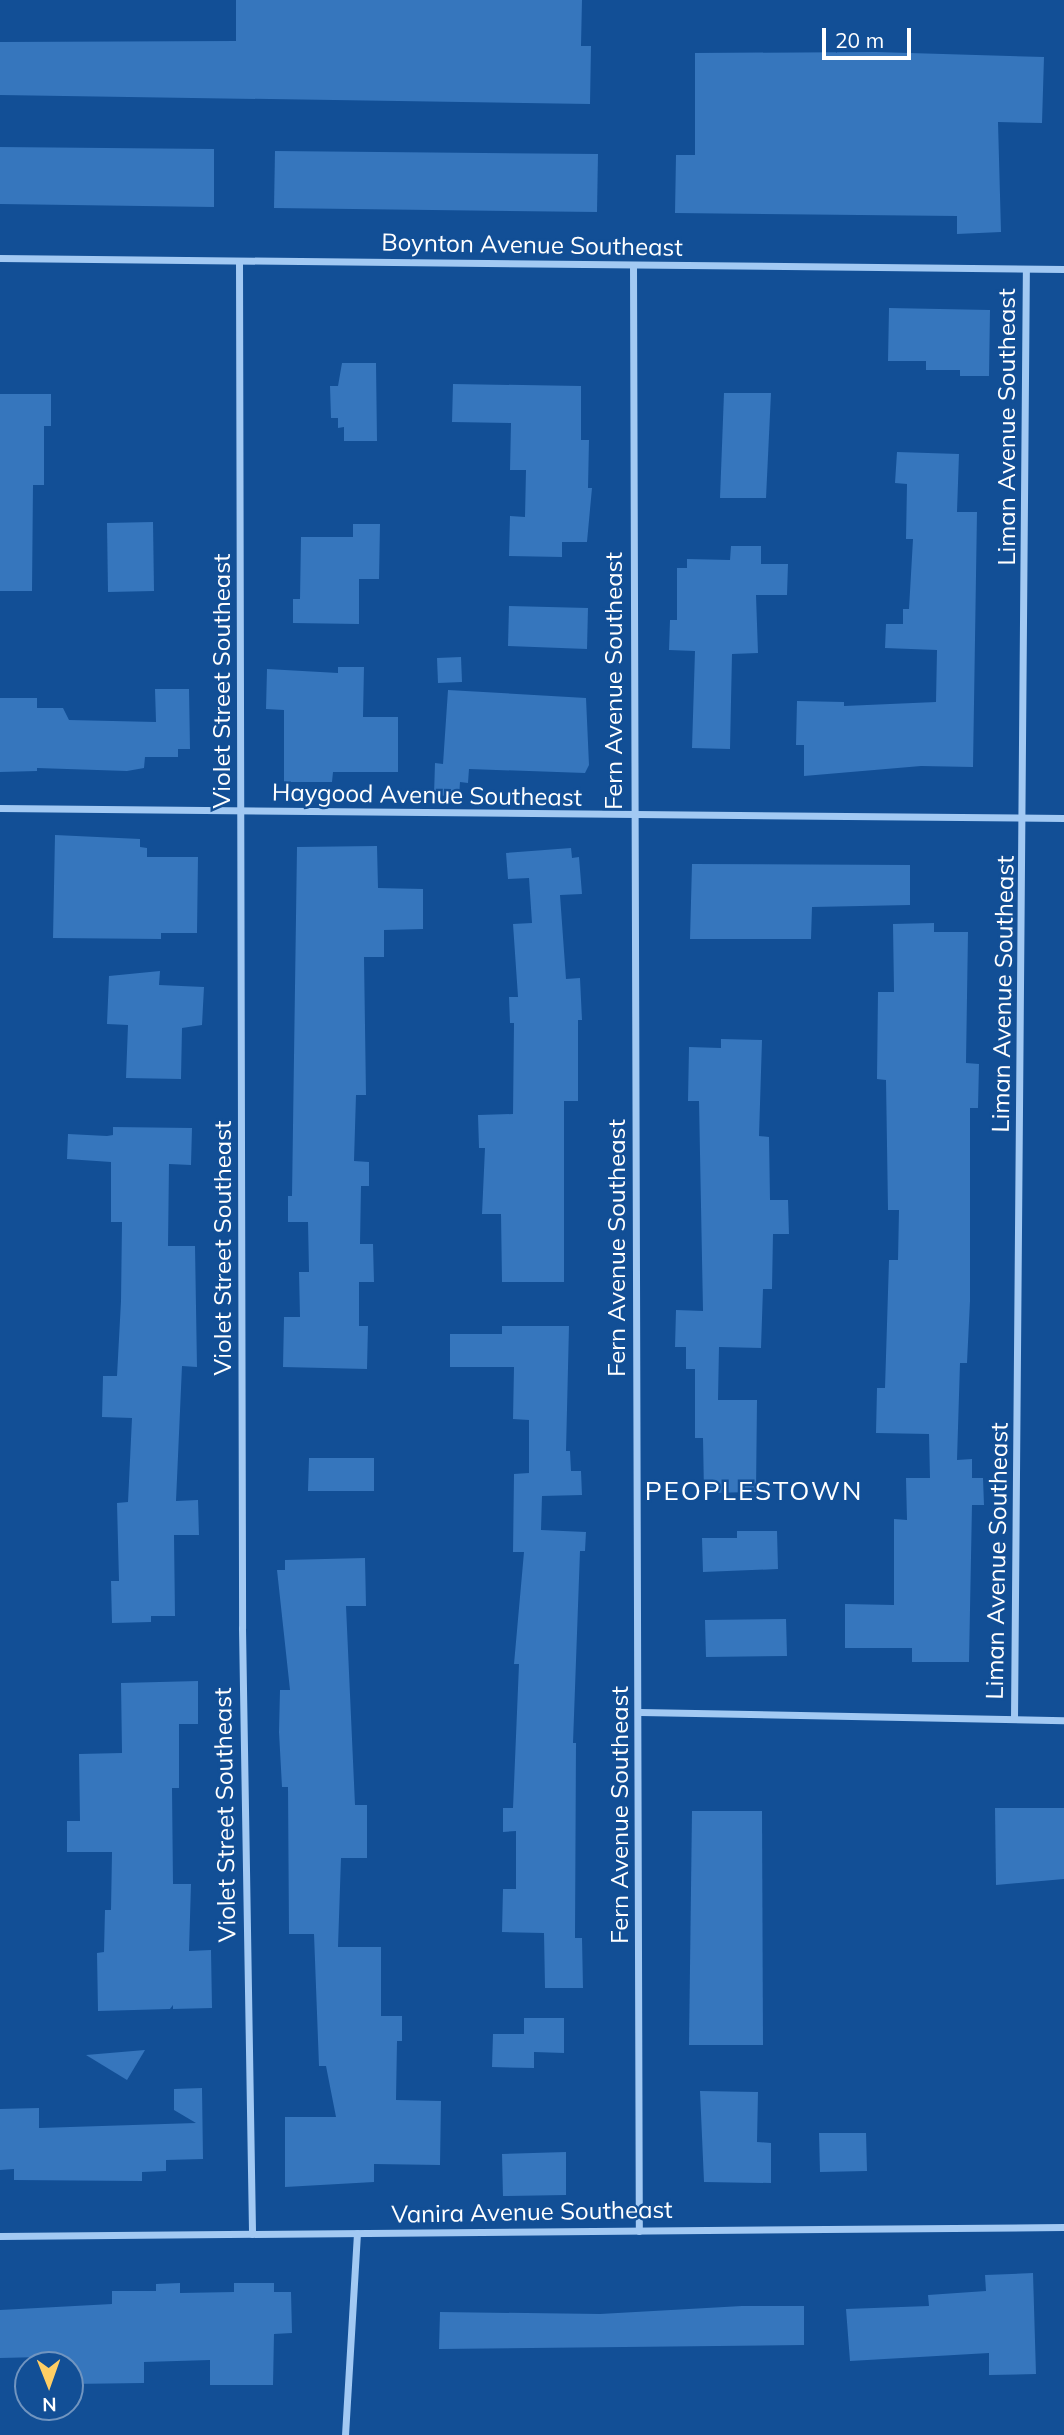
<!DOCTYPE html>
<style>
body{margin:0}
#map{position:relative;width:1064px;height:2435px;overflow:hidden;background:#124f96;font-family:Mulish,sans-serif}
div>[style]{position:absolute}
.building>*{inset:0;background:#3676bd}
.street>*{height:7px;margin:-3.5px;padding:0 3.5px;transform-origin:3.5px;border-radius:3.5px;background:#a2c9f3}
span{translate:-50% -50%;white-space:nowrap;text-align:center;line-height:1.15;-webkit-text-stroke:5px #124f96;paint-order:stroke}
.street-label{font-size:24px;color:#fff}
.neighbourhood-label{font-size:26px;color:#fff;letter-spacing:2px}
.north{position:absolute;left:14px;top:2351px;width:70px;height:70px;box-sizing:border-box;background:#124f96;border:2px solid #7195c0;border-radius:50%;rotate:179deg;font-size:19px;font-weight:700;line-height:28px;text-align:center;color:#fff}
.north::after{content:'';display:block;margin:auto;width:24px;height:32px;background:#ffce64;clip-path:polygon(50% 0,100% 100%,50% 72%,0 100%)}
.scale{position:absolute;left:822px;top:28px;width:89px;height:32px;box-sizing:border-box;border:4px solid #fff;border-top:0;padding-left:9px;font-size:21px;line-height:24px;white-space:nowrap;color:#fff;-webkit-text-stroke:5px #124f96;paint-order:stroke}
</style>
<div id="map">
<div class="building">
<div style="clip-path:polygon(236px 0,582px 0,581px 46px,591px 46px,590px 104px,0 95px,0 42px,236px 41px)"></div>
<div style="clip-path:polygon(876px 52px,1044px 57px,1042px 123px,998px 122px,1001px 232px,957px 234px,957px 216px,675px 213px,676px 155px,695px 155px,695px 53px)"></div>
<div style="clip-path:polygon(0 147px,214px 149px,214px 207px,0 204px)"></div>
<div style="clip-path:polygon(275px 151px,598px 154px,597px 212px,274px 208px)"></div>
<div style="clip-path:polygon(889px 308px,990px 310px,989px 376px,960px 376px,960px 370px,926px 370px,926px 361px,888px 361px)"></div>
<div style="clip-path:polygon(342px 363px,376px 363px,377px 441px,344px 441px,344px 427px,338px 428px,338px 418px,331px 418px,330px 386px,338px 386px)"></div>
<div style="clip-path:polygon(453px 384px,581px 386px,581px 440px,589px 440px,588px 488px,592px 488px,587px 542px,562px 542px,562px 557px,509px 556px,510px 516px,525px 517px,526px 470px,510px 470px,511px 423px,452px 422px)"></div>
<div style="clip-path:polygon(724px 393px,771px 393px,766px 498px,720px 498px)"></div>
<div style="clip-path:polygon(0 394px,51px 394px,51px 426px,44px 426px,44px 485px,33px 485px,32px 591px,0 591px)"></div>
<div style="clip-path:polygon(897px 452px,959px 454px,957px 512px,977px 512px,973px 767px,921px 766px,804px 776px,804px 745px,796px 745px,797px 701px,844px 702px,844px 706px,936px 702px,937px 650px,885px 648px,886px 624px,903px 624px,903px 609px,909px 609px,913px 539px,906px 539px,907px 484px,895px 483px)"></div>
<div style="clip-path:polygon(153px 522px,154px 591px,108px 592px,107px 523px)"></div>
<div style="clip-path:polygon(353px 524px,380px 524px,379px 579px,359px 579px,359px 624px,293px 623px,293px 599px,300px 599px,301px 537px,353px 537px)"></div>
<div style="clip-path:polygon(731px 546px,761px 546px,761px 564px,788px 564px,787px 595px,756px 595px,758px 653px,732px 654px,730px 749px,692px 748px,695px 651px,669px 650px,670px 620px,677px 620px,677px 568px,687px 568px,687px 559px,730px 560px)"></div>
<div style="clip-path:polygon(509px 606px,588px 608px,587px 649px,508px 646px)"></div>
<div style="clip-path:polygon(461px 657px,462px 682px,438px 683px,437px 658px)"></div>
<div style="clip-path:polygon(338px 667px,364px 667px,363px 717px,398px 717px,398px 772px,333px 772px,332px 782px,284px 782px,284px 710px,266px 709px,267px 669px,338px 673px)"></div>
<div style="clip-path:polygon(155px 689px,189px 689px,190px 749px,178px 749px,178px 757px,145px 757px,144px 768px,127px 771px,37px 768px,37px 771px,0 772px,0 698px,37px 698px,37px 708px,63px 708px,69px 720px,156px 722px)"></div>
<div style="clip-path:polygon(448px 690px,586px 698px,589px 765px,585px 773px,469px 769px,468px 783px,460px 782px,459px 797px,434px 795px,435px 763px,443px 764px)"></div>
<div style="clip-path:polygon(55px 835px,140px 839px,140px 847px,147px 848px,147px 857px,198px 857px,197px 933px,161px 933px,161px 939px,53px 938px)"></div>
<div style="clip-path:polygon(377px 846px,378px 888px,423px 889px,423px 929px,384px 930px,384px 957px,364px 957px,366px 1095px,356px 1095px,354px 1161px,369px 1162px,369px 1186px,361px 1186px,360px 1244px,373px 1244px,374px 1282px,359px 1282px,359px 1326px,368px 1326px,367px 1369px,283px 1367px,284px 1317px,300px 1317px,299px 1272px,309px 1272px,308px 1222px,288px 1222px,288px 1196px,292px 1196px,297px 847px)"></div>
<div style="clip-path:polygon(571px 848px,572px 858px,579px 857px,582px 894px,560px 895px,566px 979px,580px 978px,582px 1020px,578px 1020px,578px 1101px,564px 1101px,564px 1282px,502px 1282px,501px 1214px,482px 1214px,485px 1148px,479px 1148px,478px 1115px,513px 1114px,514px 1023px,510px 1023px,509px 997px,518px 997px,513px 924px,532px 923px,529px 878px,508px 879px,506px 853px)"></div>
<div style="clip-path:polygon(692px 864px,910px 865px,910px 905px,812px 907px,811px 939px,690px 939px)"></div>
<div style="clip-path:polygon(934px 923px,934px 932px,968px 932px,966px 1063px,979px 1064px,978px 1108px,970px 1108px,970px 1301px,967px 1363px,960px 1363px,957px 1460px,972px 1459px,972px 1478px,983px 1478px,984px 1505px,972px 1505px,969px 1662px,912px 1662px,912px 1648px,845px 1648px,845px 1604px,894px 1605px,894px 1519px,907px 1520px,906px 1478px,930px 1478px,929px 1434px,876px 1433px,877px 1388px,885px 1388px,889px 1260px,898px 1260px,899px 1210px,888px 1210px,886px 1080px,877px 1079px,878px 992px,894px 992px,893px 924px)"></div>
<div style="clip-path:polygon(160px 971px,159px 985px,204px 987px,202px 1025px,182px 1028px,181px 1079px,126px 1078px,128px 1025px,107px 1024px,109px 976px)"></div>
<div style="clip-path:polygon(721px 1039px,762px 1040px,759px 1136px,769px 1137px,770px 1200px,788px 1200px,789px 1234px,773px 1234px,772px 1289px,763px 1289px,761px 1348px,719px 1347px,718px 1400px,757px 1400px,756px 1492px,704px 1493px,703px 1438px,695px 1438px,695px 1369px,686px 1369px,686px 1347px,675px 1347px,676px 1310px,703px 1311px,699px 1101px,688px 1101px,689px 1047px,721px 1048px)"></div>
<div style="clip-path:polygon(113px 1127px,192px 1128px,191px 1165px,169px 1164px,168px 1246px,195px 1246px,197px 1367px,182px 1366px,176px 1501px,198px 1500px,199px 1535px,174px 1535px,175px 1616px,151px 1616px,151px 1622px,112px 1623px,111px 1581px,119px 1581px,117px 1503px,128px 1502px,132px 1418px,102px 1417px,103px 1376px,117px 1376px,121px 1301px,122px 1222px,111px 1222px,111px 1162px,67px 1159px,68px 1134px,107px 1136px,113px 1135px)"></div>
<div style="clip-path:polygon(502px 1326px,569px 1326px,566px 1451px,570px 1451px,571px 1471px,581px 1471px,582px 1495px,542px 1496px,541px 1530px,586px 1532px,585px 1551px,580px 1551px,573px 1743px,576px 1743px,575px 1938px,582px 1938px,583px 1988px,545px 1988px,544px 1933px,502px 1932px,503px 1889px,516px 1889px,516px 1831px,503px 1832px,503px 1808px,513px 1808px,519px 1664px,514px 1664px,524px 1552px,513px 1552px,514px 1474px,529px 1473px,529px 1420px,513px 1419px,514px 1367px,450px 1367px,450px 1334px,502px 1334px)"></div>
<div style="clip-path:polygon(309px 1458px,374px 1458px,374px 1491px,308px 1491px)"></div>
<div style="clip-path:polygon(737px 1531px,777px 1531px,778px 1569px,703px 1572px,702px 1538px,737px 1538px)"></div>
<div style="clip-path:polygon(365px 1558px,366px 1606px,346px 1606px,355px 1805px,367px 1805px,367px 1858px,341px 1858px,338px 1947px,381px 1947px,381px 2016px,402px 2016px,402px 2041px,397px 2041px,396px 2100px,441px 2101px,440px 2165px,374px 2164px,374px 2182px,285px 2187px,285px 2117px,336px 2117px,326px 2066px,319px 2066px,314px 1934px,289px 1934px,288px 1787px,282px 1787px,279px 1732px,280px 1690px,290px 1690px,277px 1570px,285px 1570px,285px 1560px)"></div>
<div style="clip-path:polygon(786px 1619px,787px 1656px,706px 1657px,705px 1620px)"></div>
<div style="clip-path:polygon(198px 1681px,198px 1724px,179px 1724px,179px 1788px,172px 1788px,173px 1884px,191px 1884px,189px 1951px,211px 1950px,212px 2008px,173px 2009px,173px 2005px,170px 2009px,98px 2011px,97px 1953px,104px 1952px,105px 1910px,111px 1910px,112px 1852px,67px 1852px,67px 1821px,80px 1821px,79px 1754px,122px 1753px,121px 1683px)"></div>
<div style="clip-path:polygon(995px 1808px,1064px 1808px,1064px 1879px,996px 1885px)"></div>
<div style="clip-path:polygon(692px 1811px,762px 1811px,763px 2045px,689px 2045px)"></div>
<div style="clip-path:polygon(524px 2018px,564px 2018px,564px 2053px,534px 2052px,534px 2068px,492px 2067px,493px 2034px,524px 2034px)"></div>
<div style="clip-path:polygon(145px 2050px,127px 2080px,86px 2055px)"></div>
<div style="clip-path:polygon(202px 2088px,203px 2159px,166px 2160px,166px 2171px,142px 2172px,142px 2181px,14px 2180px,14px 2169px,0 2170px,0 2109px,39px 2108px,39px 2128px,196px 2123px,174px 2110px,174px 2089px)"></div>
<div style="clip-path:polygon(700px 2091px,758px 2092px,757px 2142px,771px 2143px,771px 2183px,704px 2182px)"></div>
<div style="clip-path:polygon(819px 2133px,866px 2133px,867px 2171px,820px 2172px)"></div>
<div style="clip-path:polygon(566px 2152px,566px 2195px,503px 2196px,502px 2154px)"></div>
<div style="clip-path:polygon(1033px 2273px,1036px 2374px,989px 2375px,989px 2353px,850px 2361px,846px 2309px,929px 2306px,928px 2295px,986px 2291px,985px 2275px)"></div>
<div style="clip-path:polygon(180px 2283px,180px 2293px,234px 2292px,234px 2283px,274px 2283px,274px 2292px,291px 2292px,292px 2333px,274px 2334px,273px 2385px,210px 2385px,210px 2360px,144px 2362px,144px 2383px,70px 2384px,70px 2365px,41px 2365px,41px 2357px,0 2358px,0 2310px,112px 2304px,112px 2291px,156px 2291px,156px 2284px)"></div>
<div style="clip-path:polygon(742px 2306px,804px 2306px,804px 2345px,439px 2349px,440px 2312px,600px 2314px)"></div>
</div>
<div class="street">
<div style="left:0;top:258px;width:1064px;rotate:0.59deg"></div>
<div style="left:239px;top:261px;width:1367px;rotate:89.87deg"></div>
<div style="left:242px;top:1628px;width:606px;rotate:89.05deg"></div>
<div style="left:633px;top:265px;width:1966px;rotate:89.83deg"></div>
<div style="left:0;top:808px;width:1064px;rotate:0.54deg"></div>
<div style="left:640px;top:1712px;width:424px;rotate:1.1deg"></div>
<div style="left:1014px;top:1719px;width:1450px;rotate:-89.53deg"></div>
<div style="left:0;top:2236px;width:1064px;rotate:-0.48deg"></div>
<div style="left:345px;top:2435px;width:202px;rotate:-86.6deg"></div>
</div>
<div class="street-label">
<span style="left:532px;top:245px;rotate:1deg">Boynton Avenue Southeast</span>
<span style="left:1007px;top:427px;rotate:-90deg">Liman Avenue Southeast</span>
<span style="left:222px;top:681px;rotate:-90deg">Violet Street Southeast</span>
<span style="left:614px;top:681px;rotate:-90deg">Fern Avenue Southeast</span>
<span style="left:427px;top:795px;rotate:1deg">Haygood Avenue Southeast</span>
<span style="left:1003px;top:994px;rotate:-89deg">Liman Avenue Southeast</span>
<span style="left:223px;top:1248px;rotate:-90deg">Violet Street Southeast</span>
<span style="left:617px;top:1248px;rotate:-90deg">Fern Avenue Southeast</span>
<span style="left:997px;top:1561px;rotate:-89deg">Liman Avenue Southeast</span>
<span style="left:225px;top:1815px;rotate:-91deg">Violet Street Southeast</span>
<span style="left:620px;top:1815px;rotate:-90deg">Fern Avenue Southeast</span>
<span style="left:532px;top:2212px;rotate:-1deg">Vanira Avenue Southeast</span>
</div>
<div class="neighbourhood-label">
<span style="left:754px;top:1491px">PEOPLESTOWN</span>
</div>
<div class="north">N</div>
<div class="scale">20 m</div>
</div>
